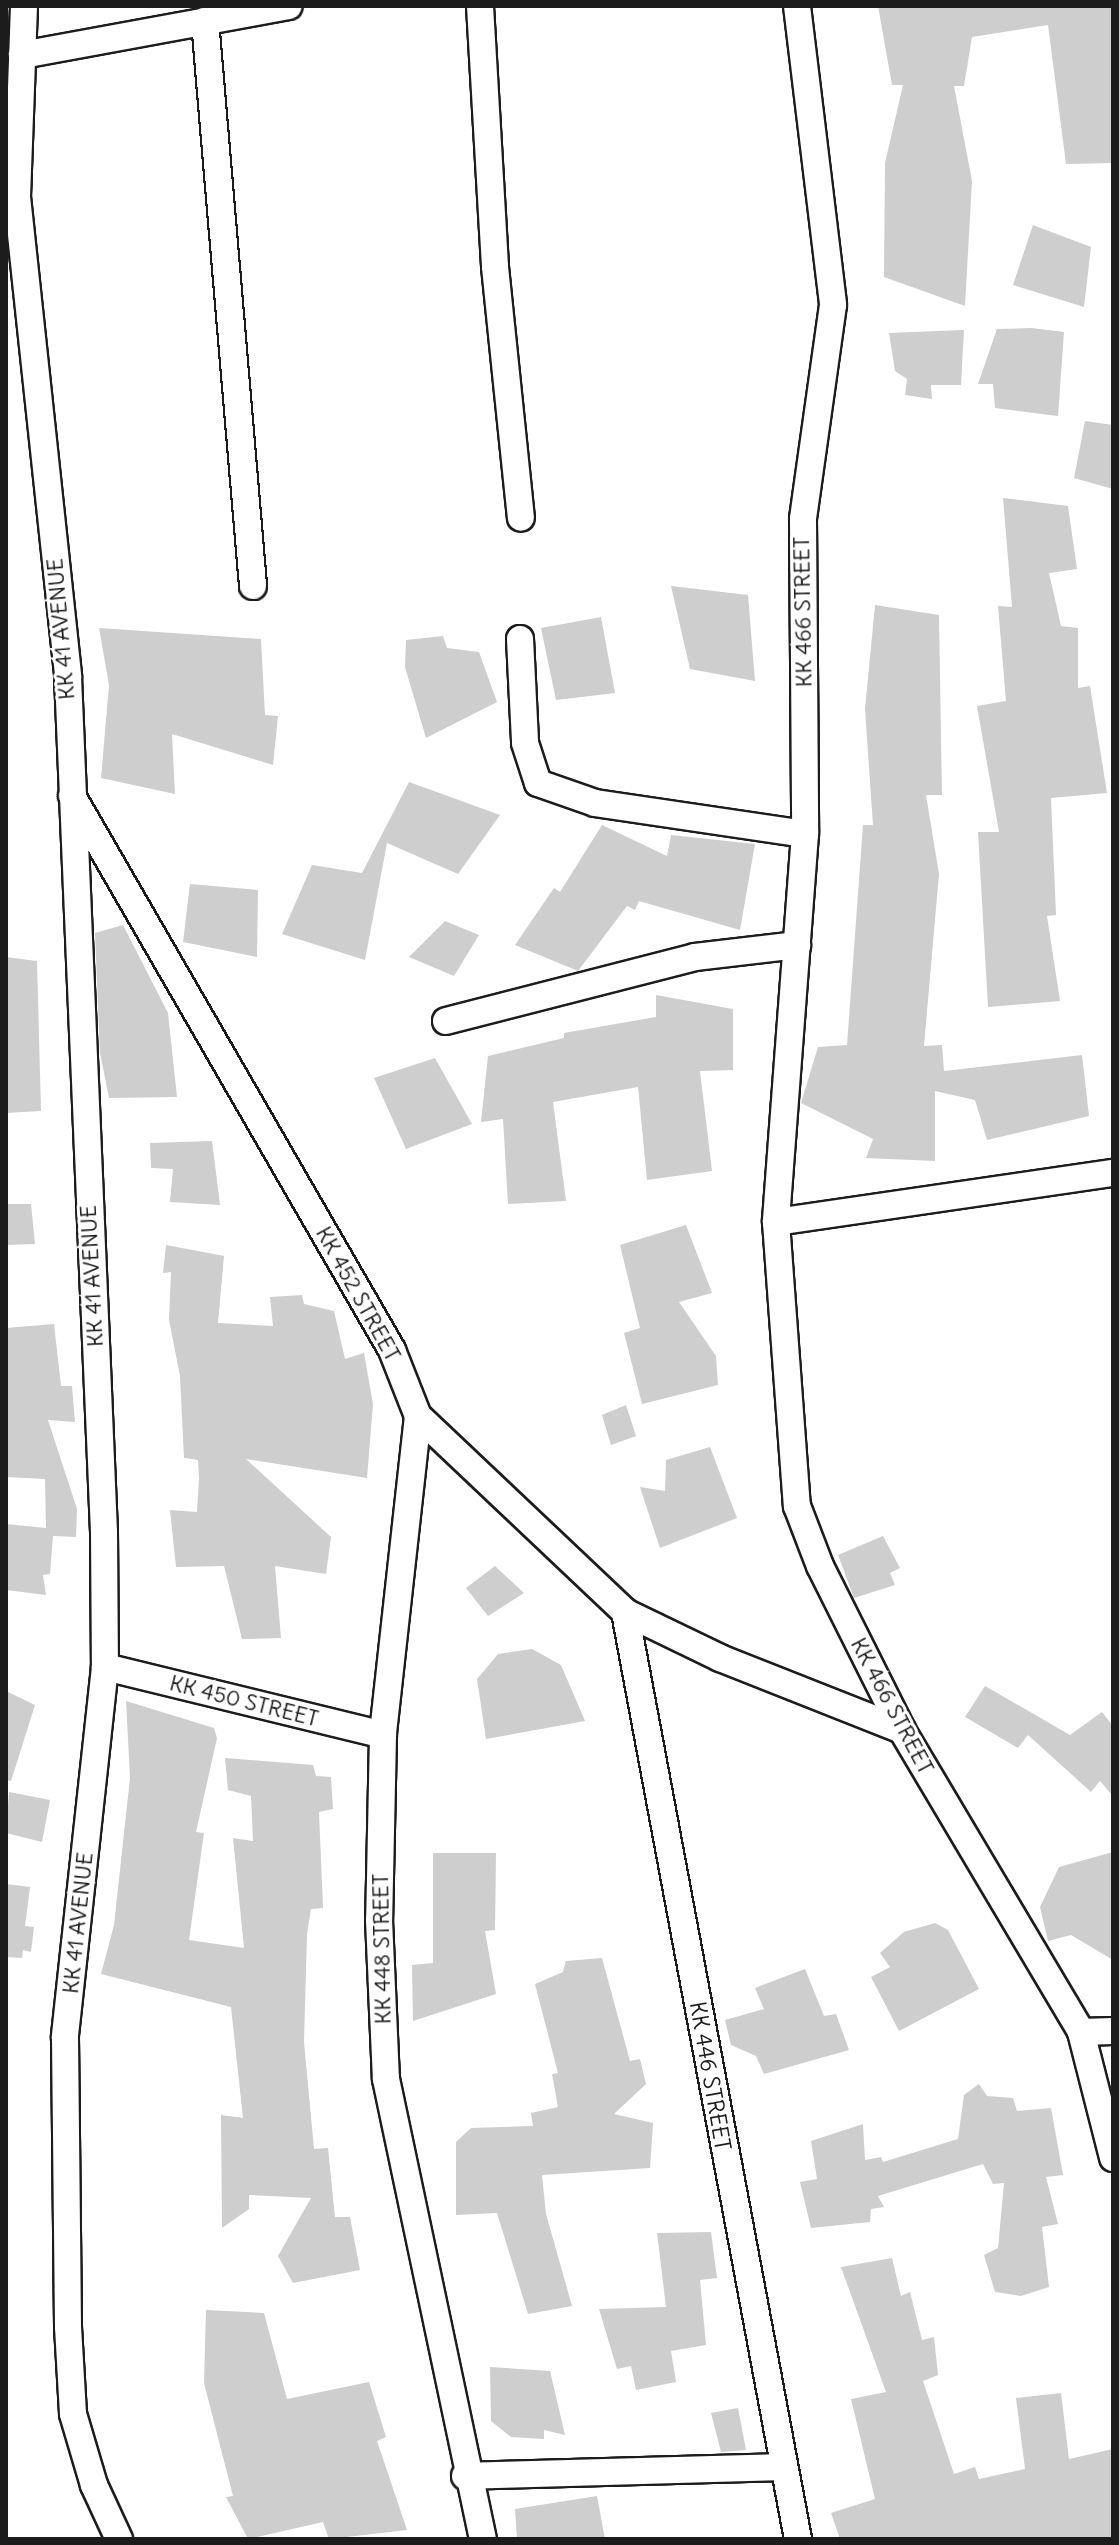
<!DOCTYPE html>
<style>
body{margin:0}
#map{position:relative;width:1119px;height:2545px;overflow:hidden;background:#fff;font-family:Delius,sans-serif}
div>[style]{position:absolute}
.building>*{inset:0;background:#cecece}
.roads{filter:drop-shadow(2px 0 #1c1c1c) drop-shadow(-2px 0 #1c1c1c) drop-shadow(0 2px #1c1c1c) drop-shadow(0 -2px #1c1c1c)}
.street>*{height:26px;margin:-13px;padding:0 13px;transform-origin:13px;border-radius:13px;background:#fff}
span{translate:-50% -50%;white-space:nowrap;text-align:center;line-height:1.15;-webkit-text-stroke:6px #fff;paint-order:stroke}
.street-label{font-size:22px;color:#1c1c1c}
.frame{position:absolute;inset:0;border:8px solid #1c1c1c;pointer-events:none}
</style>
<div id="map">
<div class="building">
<div style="clip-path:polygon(878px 6px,1113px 6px,1113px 163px,1066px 164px,1048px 25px,972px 37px,964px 86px,954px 86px,972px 181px,965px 306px,884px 277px,885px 163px,903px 85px,892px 85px)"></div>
<div style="clip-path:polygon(1033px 225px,1091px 247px,1084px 307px,1013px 285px)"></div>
<div style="clip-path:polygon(1031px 328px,1064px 332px,1058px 416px,995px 408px,993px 384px,978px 384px,997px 329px)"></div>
<div style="clip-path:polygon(964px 330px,961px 385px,931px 385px,932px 399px,905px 395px,907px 379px,895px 371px,889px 333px)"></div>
<div style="clip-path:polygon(1085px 421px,1113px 425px,1113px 489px,1074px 478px)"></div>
<div style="clip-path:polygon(1003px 498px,1068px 506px,1077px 569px,1049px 573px,1061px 626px,1078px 628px,1078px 688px,1090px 686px,1107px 793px,1051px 798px,1056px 915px,1047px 916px,1060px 1001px,988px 1007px,978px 832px,999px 832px,977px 706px,1006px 701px,998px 606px,1012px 607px)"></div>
<div style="clip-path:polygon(671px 586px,748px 595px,755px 681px,690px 669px)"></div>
<div style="clip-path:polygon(875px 605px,939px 615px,942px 795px,926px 795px,939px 874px,924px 1046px,942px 1045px,944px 1071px,1082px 1055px,1089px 1116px,987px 1140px,975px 1100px,935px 1091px,935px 1161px,866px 1158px,873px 1139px,801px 1103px,818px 1047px,847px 1045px,863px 825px,873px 825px,865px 709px)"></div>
<div style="clip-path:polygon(601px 617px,615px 693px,556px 700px,541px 628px)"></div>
<div style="clip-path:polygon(99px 628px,261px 639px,265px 715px,278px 716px,273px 765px,172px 734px,175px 794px,101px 778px,109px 685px)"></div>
<div style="clip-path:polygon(443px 636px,447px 648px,479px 652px,497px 702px,426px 738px,405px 667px,406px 640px)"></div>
<div style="clip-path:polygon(409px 782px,500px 815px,458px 874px,387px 843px,365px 960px,282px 934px,312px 865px,362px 873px)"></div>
<div style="clip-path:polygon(602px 825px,667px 856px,671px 835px,755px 844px,740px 930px,639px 901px,635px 910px,627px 906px,578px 971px,515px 945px,554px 888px,560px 892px)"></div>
<div style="clip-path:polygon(190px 884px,258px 890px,257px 957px,183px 942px)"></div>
<div style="clip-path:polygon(445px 921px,479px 935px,454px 976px,409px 957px)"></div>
<div style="clip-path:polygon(123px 925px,168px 1013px,177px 1097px,109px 1098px,100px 1053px,95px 933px)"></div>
<div style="clip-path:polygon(6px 957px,37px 961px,41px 1111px,6px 1113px)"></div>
<div style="clip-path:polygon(656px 995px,733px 1009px,733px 1070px,700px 1071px,712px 1171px,647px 1180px,638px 1087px,553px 1102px,566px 1201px,508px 1204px,503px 1119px,481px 1122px,488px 1056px,564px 1038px,564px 1033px,656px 1017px)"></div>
<div style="clip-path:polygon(435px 1058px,472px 1124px,406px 1149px,374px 1078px)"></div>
<div style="clip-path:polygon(212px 1141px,220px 1205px,170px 1202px,173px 1169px,151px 1168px,150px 1143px)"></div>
<div style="clip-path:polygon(6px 1204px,31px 1204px,35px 1244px,6px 1245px)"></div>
<div style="clip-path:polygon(686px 1225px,712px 1293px,679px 1302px,716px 1356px,718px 1385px,642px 1404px,624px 1333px,640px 1328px,620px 1245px)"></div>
<div style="clip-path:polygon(166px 1245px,224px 1256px,218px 1323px,273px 1326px,270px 1297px,302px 1295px,304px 1304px,334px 1311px,345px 1359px,364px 1353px,373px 1404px,367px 1478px,246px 1459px,331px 1537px,326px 1574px,275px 1566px,281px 1638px,242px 1639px,224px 1566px,176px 1567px,170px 1510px,197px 1512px,199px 1479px,198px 1460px,184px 1458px,180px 1376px,169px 1320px,171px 1272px,163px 1273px)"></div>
<div style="clip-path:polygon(54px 1324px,61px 1386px,72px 1386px,75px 1422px,48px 1420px,77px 1509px,76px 1537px,53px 1536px,50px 1574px,43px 1575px,46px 1595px,6px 1590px,6px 1524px,46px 1528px,45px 1479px,6px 1477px,6px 1328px)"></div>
<div style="clip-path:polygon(626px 1405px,636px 1436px,611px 1445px,602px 1415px)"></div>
<div style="clip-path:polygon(710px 1447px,737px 1518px,660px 1548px,640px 1487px,665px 1491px,666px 1460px)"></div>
<div style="clip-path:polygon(883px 1536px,900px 1568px,890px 1573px,895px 1585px,854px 1598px,838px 1555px)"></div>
<div style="clip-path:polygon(495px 1566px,524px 1593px,488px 1616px,466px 1588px)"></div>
<div style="clip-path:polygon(532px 1649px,561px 1665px,585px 1721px,486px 1739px,477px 1679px,498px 1654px)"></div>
<div style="clip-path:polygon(985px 1686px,1070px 1735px,1102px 1712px,1113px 1726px,1113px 1796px,1100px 1781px,1091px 1792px,1028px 1735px,1018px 1748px,965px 1717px)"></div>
<div style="clip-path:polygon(6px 1691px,35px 1705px,11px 1781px,6px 1780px)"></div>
<div style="clip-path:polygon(126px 1701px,214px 1728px,217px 1738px,196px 1832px,204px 1833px,189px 1940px,244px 1948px,233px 1838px,253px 1841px,251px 1796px,228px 1790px,225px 1758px,313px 1765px,316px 1776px,331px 1777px,333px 1809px,319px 1812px,323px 1908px,311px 1909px,307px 1934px,304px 2042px,314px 2149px,328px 2148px,335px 2217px,350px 2217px,360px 2270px,293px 2283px,278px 2256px,311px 2198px,249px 2195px,249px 2209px,222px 2228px,221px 2115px,243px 2118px,231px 2007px,101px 1974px,114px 1925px,130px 1778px)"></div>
<div style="clip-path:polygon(9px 1792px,50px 1800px,42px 1842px,6px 1833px)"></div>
<div style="clip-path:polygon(1113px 1852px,1113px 1960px,1071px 1935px,1048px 1941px,1040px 1907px,1059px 1867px)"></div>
<div style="clip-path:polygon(433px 1853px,496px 1853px,495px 1930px,485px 1931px,496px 1994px,413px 2021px,412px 1965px,433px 1963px)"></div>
<div style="clip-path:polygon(6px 1884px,30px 1887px,25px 1926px,34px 1927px,31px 1952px,23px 1950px,22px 1958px,6px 1957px)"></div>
<div style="clip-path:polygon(935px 1923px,948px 1930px,979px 1989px,899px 2031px,871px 1977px,890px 1967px,880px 1953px,904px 1932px)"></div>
<div style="clip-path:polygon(602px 1958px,630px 2061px,640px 2059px,646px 2084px,614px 2114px,653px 2123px,650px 2168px,542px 2175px,546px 2214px,572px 2306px,528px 2314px,497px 2213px,456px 2215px,456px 2142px,471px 2128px,533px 2126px,531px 2113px,558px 2107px,552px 2074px,558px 2073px,535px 1984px,563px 1972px,566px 1961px)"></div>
<div style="clip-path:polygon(805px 1969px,824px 2016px,836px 2014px,849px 2050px,764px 2074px,756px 2056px,731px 2045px,725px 2020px,764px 2009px,755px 1988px)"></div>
<div style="clip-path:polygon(979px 2084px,987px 2096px,1013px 2098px,1017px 2111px,1051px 2108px,1063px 2175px,1046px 2177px,1058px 2224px,1042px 2227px,1049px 2287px,1021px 2296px,995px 2292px,984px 2255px,998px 2248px,1004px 2183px,993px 2184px,983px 2164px,878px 2196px,884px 2207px,871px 2209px,870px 2222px,811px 2228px,800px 2182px,817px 2179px,811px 2141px,863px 2124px,865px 2160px,881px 2157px,883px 2162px,958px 2139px,964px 2095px)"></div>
<div style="clip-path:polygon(711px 2232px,717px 2278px,700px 2280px,706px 2345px,671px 2351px,676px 2382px,636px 2390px,631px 2366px,617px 2369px,599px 2309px,666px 2307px,657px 2233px)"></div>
<div style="clip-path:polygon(892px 2258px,901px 2296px,910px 2292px,922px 2340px,934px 2337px,938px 2375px,923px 2381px,954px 2474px,975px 2467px,979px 2479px,1025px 2469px,1016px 2398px,1061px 2393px,1069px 2459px,1113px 2449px,1113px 2539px,840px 2539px,831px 2513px,875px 2499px,851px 2399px,886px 2392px,841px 2267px)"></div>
<div style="clip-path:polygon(206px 2310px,264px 2313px,287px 2399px,369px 2382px,386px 2437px,377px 2441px,407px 2530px,329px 2539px,323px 2522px,248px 2539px,226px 2497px,233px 2496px,204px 2383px)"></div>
<div style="clip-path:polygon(490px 2367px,550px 2371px,565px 2435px,544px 2430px,544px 2439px,511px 2437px,491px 2421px)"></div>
<div style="clip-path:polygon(738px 2408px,746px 2450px,721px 2452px,711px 2413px)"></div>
<div style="clip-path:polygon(597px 2496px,605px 2539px,517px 2539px,515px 2509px)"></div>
</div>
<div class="roads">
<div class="street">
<div style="left:24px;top:6px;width:191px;rotate:92.1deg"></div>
<div style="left:17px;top:197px;width:483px;rotate:83.9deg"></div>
<div style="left:68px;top:677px;width:856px;rotate:87.59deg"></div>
<div style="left:104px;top:1532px;width:135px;rotate:89.6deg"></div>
<div style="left:105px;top:1667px;width:373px;rotate:96.2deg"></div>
<div style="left:65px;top:2038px;width:289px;rotate:89.4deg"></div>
<div style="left:68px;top:2327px;width:87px;rotate:86.7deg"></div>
<div style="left:73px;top:2414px;width:74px;rotate:73.5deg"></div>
<div style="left:94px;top:2485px;width:60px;rotate:65.2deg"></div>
<div style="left:480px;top:6px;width:261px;rotate:86.7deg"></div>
<div style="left:495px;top:267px;width:252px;rotate:84.1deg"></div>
<div style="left:797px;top:6px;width:301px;rotate:83.1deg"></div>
<div style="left:833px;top:305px;width:216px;rotate:98deg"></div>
<div style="left:803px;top:519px;width:315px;rotate:89.6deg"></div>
<div style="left:805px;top:834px;width:389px;rotate:94.3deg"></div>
<div style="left:776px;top:1222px;width:285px;rotate:85.8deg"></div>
<div style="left:797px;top:1506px;width:64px;rotate:69deg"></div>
<div style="left:820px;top:1566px;width:183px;rotate:63.4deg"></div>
<div style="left:902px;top:1730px;width:351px;rotate:59.3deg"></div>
<div style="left:1081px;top:2032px;width:130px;rotate:75.7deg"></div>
<div style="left:205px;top:21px;width:567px;rotate:85.14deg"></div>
<div style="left:22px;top:55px;width:271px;rotate:-10.4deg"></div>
<div style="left:520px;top:639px;width:104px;rotate:87.2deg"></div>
<div style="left:525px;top:743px;width:42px;rotate:72deg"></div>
<div style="left:538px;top:783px;width:60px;rotate:19.3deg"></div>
<div style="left:595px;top:803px;width:212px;rotate:8.4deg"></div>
<div style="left:72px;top:796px;width:640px;rotate:59.99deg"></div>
<div style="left:392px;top:1350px;width:71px;rotate:68.5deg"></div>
<div style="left:418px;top:1416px;width:285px;rotate:43.4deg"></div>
<div style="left:625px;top:1612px;width:106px;rotate:25.8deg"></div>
<div style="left:720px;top:1658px;width:196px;rotate:21.6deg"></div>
<div style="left:446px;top:1021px;width:257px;rotate:-14.4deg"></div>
<div style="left:695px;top:957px;width:103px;rotate:-6.7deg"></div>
<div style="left:776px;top:1222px;width:341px;rotate:-8.3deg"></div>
<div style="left:418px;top:1416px;width:321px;rotate:96.3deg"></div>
<div style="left:383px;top:1735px;width:185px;rotate:91.2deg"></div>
<div style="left:379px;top:1920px;width:159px;rotate:87.5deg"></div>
<div style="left:386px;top:2079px;width:470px;rotate:78.1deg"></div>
<div style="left:625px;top:1612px;width:943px;rotate:79.43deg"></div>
<div style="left:105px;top:1667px;width:286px;rotate:13.7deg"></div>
<div style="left:1081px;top:2032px;width:32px;rotate:-2deg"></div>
<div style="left:465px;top:2476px;width:316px;rotate:-1.6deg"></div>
</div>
</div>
<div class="street-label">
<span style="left:803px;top:612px;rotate:-91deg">KK 466 STREET</span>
<span style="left:61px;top:629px;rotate:-95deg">KK 41 AVENUE</span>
<span style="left:92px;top:1276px;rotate:-93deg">KK 41 AVENUE</span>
<span style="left:358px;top:1294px;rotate:61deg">KK 452 STREET</span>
<span style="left:244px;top:1701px;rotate:14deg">KK 450 STREET</span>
<span style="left:892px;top:1706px;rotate:62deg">KK 466 STREET</span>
<span style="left:78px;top:1923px;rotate:-84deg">KK 41 AVENUE</span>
<span style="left:382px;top:1949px;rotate:-91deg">KK 448 STREET</span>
<span style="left:710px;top:2076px;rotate:80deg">KK 446 STREET</span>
</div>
<div class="frame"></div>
</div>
